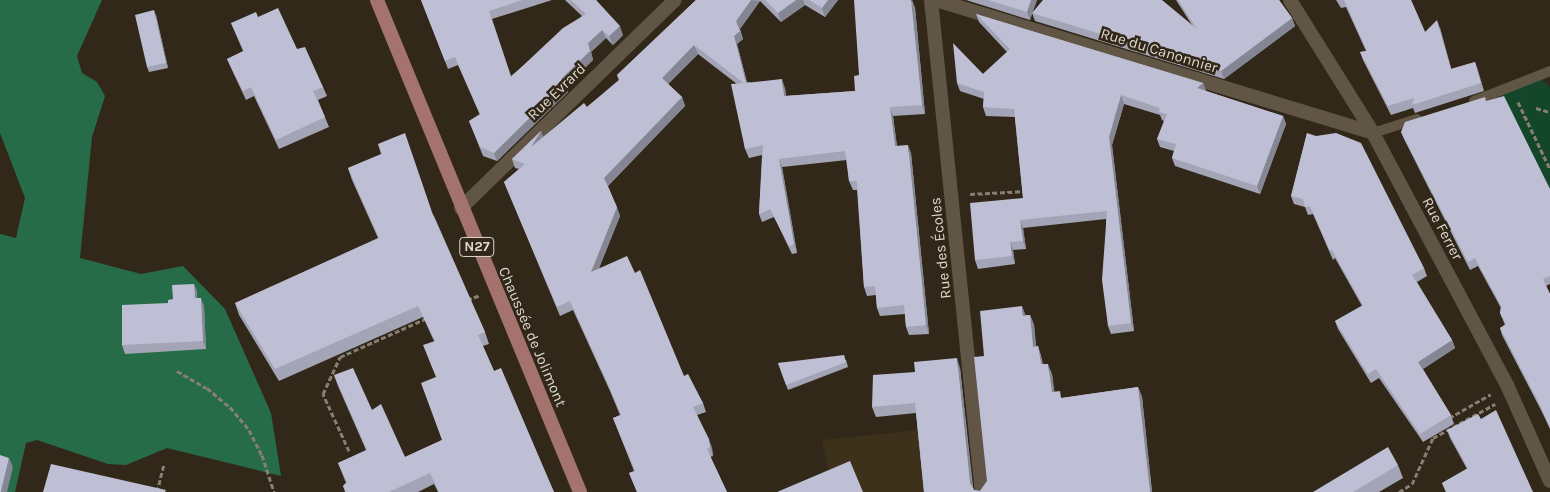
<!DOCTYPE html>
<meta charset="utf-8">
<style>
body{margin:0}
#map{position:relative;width:1550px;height:492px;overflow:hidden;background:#322819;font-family:Karla,sans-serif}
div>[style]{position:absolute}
.built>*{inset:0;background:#3e311b}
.green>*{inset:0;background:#14462c}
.forest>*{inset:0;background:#266c48}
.path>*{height:3px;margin-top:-1.5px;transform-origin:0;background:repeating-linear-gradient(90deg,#877f72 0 5px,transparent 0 7.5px)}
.service>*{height:10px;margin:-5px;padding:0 5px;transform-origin:5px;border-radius:5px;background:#615646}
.minor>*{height:14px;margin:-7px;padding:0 7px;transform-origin:7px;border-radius:7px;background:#615646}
.primary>*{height:14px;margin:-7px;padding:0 7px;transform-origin:7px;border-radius:7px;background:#a4736e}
.wall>*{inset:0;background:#a3a4b6}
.shaded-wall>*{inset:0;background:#858694}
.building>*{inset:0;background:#bebfd4}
span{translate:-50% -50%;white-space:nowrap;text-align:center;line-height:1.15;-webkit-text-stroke:5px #322819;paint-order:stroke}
.shield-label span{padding:1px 4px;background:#322819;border:1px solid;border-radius:4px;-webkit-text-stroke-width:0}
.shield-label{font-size:14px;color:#dfd9cf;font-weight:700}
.street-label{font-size:15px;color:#dfd9cf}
</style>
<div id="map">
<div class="built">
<div style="clip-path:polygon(919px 430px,967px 492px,796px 492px,830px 477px,822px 440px)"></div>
</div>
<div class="green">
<div style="clip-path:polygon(1539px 77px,1550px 87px,1550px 196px,1500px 93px)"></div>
</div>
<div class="forest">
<div style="clip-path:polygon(0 0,102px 0,77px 56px,82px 73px,97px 82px,105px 96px,92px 137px,80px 258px,141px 274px,183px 266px,225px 309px,271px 413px,281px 476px,167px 448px,126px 465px,108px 464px,37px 440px,26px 443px,15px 492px,0 492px,0 234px,16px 238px,25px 198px,0 133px)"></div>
</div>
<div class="path">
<div style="left:1518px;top:102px;width:74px;rotate:64.5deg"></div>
<div style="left:1536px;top:108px;width:15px;rotate:16deg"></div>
<div style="left:970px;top:194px;width:56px;rotate:-3.1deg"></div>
<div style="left:467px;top:300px;width:14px;rotate:-21deg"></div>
<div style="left:177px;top:371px;width:34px;rotate:30deg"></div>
<div style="left:207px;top:388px;width:30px;rotate:40deg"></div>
<div style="left:230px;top:407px;width:30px;rotate:50deg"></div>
<div style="left:249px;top:430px;width:28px;rotate:63deg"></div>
<div style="left:262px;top:455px;width:39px;rotate:72deg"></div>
<div style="left:1449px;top:418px;width:48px;rotate:-29.7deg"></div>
<div style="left:349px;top:451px;width:63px;rotate:-114.5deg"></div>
<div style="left:323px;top:394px;width:41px;rotate:-65.3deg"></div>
<div style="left:340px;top:357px;width:95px;rotate:-24.1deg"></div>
<div style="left:157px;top:492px;width:30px;rotate:-76deg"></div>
<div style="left:1399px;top:492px;width:15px;rotate:-32deg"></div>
<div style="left:1412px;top:484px;width:51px;rotate:-65.5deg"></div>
<div style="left:1433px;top:438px;width:71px;rotate:-28.7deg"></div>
</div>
<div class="service">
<div style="left:1474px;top:101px;width:82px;rotate:-21.5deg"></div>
<div style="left:1373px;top:133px;width:46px;rotate:-17.7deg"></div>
</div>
<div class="minor">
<div style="left:931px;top:0;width:495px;rotate:84.1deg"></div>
<div style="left:936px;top:0;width:457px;rotate:16.9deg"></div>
<div style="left:1290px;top:0;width:157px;rotate:58deg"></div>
<div style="left:1373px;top:133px;width:285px;rotate:62deg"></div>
<div style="left:1507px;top:385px;width:105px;rotate:65.9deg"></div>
<div style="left:461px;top:208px;width:298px;rotate:-44.2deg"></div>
</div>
<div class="primary">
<div style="left:377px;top:0;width:532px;rotate:67.58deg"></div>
</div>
<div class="wall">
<div style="clip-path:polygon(421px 0,552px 0,492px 19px,511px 76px,582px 16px,565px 0,596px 0,623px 35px,613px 45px,606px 38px,591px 52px,593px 60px,566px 86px,568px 92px,497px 161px,483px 156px,469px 121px,480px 115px,458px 65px,448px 69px)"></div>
<div style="clip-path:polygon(696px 0,838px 0,825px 17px,805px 5px,781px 22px,760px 1px,740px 29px,743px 39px,737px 44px,747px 82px,785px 88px,786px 96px,855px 91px,859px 75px,912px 0,915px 8px,925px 114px,893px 116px,897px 146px,911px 153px,929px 334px,909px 335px,906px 327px,905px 314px,880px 316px,877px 308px,876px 295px,867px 296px,864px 287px,857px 190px,853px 190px,849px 181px,847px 160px,782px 167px,797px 253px,792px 254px,774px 217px,762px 222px,759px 214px,762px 155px,749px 158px,745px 149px,737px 84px,698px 54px,668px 84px,682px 97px,685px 106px,608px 186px,620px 216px,599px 268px,684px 376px,703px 403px,706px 412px,697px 415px,712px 448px,713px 456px,710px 457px,727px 492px,637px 492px,629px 473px,634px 471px,613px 418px,620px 415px,610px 391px,573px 310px,560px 316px,504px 182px,519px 169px,515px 168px,512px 159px,541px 131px,543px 137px,587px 107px,619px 81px,617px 75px)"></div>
<div style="clip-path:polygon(966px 0,1037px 0,1032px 13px,1192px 25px,1176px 0,1279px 0,1292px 18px,1295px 26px,1224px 79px,1035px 21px,1032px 13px,1030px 20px)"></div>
<div style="clip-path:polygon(1336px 0,1411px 0,1425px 32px,1440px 28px,1451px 69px,1475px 62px,1484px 91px,1415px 113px,1413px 108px,1391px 115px,1363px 60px,1360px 52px,1366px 51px,1346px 7px,1341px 8px)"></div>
<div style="clip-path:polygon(976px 14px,1203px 83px,1206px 91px,1283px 116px,1286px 124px,1260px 194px,1175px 166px,1172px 158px,1174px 151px,1160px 147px,1157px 139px,1164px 121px,1162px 120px,1160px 115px,1124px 104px,1112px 145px,1134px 331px,1111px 334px,1108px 326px,1106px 219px,1023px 228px,1026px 249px,1013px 250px,1015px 264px,978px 269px,975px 260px,1023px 198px,1015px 117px,986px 116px,983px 107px,984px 99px,960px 91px,957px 83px,983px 74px,1007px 52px,979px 22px)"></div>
<div style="clip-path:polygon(156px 15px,168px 68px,149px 72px,147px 67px)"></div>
<div style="clip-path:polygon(258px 17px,297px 49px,323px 87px,327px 96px,318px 100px,329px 127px,279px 149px,254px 96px,246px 100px,231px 68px,227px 59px,243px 51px,231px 23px)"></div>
<div style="clip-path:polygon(1486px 101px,1550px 189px,1550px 284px,1546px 286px,1550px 294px,1550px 429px,1542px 412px,1502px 335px,1500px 328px,1505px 325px,1500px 313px,1501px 308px,1478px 266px,1470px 270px,1404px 139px,1401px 132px)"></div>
<div style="clip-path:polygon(1307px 133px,1424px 268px,1427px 276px,1417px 282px,1452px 340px,1455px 348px,1423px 369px,1451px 415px,1454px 424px,1423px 442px,1379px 378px,1371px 383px,1338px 329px,1335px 321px,1362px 306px,1335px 258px,1333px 260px,1313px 214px,1308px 215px,1305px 207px,1294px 204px,1291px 196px)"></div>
<div style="clip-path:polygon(378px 144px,434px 216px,485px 332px,489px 344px,483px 346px,494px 371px,554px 492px,438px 492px,434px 484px,418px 492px,345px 492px,343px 486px,346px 483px,338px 463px,366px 450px,338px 386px,334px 375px,372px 410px,405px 457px,442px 440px,436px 377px,434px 341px,423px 317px,279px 381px,239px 315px,235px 303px,378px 238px,352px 180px,348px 168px,381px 154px)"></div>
<div style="clip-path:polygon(194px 284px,197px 292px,197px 298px,204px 306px,206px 349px,125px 354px,122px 345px,168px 303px)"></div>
<div style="clip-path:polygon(1025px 315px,1030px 315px,1034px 325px,1036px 346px,1038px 346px,1041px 356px,1043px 364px,1052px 374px,1054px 392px,1062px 398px,1138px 387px,1142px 397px,1152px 492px,924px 492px,916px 413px,876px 417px,872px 407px,960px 368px,973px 487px,974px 490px,980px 491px,987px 481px,984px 356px)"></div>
<div style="clip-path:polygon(846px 360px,848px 367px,788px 390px,778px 363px)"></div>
<div style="clip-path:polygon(1481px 419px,1533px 492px,1446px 492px,1442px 483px,1467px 469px,1450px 438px,1447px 430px)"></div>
<div style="clip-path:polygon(1398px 465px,1403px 478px,1379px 492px,1313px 492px)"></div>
</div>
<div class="shaded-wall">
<div style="clip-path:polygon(751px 0,760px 1px,739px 30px,736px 21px)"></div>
<div style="clip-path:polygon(796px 0,803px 0,805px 5px,781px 22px,778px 13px)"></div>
<div style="clip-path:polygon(828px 0,838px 0,825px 17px,822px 8px)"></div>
<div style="clip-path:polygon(911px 0,915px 8px,925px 114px,922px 105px)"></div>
<div style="clip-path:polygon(1031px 0,1037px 0,1030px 20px,1027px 12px)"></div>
<div style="clip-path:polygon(154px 10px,156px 15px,168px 68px,166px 63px)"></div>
<div style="clip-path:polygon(1292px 18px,1295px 26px,1224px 79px,1221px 71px)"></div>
<div style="clip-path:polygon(1437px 20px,1440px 28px,1454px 78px,1451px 69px)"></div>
<div style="clip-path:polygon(620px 26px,623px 35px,613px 45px,609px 36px)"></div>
<div style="clip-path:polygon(602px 30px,606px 38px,591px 52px,593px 60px,566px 86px,568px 92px,497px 161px,494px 153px,588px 43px)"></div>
<div style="clip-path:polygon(740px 31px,743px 39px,737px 44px,749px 91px,746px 83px,734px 36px)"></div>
<div style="clip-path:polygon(694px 45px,698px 54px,665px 87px,662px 78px)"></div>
<div style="clip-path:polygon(1475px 62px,1478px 70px,1484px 91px,1481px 83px)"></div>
<div style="clip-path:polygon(782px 79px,785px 88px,787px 105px,784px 96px)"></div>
<div style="clip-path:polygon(1203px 83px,1206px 91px,1197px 88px)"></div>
<div style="clip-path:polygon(1121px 95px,1124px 104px,1112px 145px,1134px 331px,1131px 323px,1109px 137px)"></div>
<div style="clip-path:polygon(682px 97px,685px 106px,607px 186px,604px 178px)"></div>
<div style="clip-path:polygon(890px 107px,893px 116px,898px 155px,895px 146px)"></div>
<div style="clip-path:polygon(1283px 116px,1286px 124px,1260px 194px,1257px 186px)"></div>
<div style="clip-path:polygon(541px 131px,544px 140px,531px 147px)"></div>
<div style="clip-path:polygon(908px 145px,911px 153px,929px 334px,926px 325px)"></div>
<div style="clip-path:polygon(779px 159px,782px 167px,797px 253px,794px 244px)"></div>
<div style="clip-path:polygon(617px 207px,620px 216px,594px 281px,591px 272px)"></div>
<div style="clip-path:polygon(1020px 220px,1023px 228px,1026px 249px,1023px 241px)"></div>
<div style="clip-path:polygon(1010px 242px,1013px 250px,1015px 264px,1012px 256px)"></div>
<div style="clip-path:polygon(194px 284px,197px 292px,198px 307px,195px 298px)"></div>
<div style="clip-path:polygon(201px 298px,204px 306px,206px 349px,203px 341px)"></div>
<div style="clip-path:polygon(1022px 306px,1026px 316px,1023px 316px)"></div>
<div style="clip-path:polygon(1030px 315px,1034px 325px,1037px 357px,1033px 347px)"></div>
<div style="clip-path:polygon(1452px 340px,1455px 348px,1421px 370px,1418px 362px)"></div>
<div style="clip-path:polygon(1038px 346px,1041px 356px,1045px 374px,1041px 364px)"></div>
<div style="clip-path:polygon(957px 358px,960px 368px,973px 492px,970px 483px)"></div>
<div style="clip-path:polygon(1048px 364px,1052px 374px,1056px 402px,1052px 392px)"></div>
<div style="clip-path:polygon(1138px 387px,1142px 397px,1152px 492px,1150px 492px)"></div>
<div style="clip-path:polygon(709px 439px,712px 448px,713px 456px,710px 447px)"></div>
<div style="clip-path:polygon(9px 458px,13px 467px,7px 492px,1px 492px)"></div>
</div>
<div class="building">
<div style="clip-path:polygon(421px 0,522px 0,489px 11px,511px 77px,563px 28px,586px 14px,571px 0,596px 0,620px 26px,609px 36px,602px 30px,588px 43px,590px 51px,561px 79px,565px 83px,494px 153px,480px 147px,469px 121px,480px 114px,455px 57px,445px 61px)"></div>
<div style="clip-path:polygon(696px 0,751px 0,736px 21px,740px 31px,734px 36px,746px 83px,782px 79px,784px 96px,855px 91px,854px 76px,859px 75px,854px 0,911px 0,922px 105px,890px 107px,895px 146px,908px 145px,926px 325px,906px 327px,904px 305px,877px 308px,875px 286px,864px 287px,857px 181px,849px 181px,845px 151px,779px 159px,794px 244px,789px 246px,770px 209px,759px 214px,763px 145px,745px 149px,731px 84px,744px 83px,694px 45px,662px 78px,682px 97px,604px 178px,617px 207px,591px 272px,627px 256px,635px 273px,640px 270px,684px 376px,688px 374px,703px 403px,693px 407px,709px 439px,710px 447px,707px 449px,727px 492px,637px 492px,629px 473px,635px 471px,613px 418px,621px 415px,607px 382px,570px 301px,557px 307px,504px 182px,525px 164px,512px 159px,541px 131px,531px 147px,584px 103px,587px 107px,620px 79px,617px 75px)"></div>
<div style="clip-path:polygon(765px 0,796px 0,778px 13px)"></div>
<div style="clip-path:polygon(809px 0,828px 0,822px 8px)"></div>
<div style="clip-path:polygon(988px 0,1031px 0,1027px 12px)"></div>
<div style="clip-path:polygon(1043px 0,1162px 0,1197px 29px,1178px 0,1279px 0,1292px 18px,1221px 71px,1032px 13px)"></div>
<div style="clip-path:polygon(1344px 0,1411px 0,1425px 32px,1437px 20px,1451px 69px,1475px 62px,1481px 83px,1412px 105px,1414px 98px,1388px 106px,1360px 52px,1367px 51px)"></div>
<div style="clip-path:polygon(278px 8px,297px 49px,305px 47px,323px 87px,313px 91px,325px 117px,276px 140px,251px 87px,243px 91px,227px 59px,244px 51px,231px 23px,256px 12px,258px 17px)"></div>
<div style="clip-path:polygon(154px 10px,166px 63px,147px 67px,135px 15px)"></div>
<div style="clip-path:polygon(976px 14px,1203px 83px,1197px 88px,1283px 116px,1257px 186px,1172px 158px,1176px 144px,1157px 139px,1167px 114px,1159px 112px,1160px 108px,1121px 95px,1109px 137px,1131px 323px,1108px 326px,1102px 280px,1107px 211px,1020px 220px,1023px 241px,1010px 242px,1012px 256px,975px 260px,970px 203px,1023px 198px,1014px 109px,983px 107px,984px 92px,957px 83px,953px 43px,983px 74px,1010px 49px)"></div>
<div style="clip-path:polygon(1504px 96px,1550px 189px,1550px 276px,1543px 279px,1550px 294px,1550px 428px,1540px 405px,1500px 328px,1506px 324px,1500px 313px,1501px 306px,1475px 258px,1468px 262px,1401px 132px,1405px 122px,1485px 97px,1486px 101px)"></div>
<div style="clip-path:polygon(405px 133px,433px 215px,485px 332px,478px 335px,494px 371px,501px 368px,554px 492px,439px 492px,430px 473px,389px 492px,346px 492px,343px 486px,347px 482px,338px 463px,367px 450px,334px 375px,353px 368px,372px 410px,381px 404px,405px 457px,442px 440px,421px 383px,436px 377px,423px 345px,435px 341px,418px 306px,275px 369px,235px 303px,379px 238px,348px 168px,382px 154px,378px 144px)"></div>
<div style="clip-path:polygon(1307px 133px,1316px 136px,1336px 133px,1361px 143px,1424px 268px,1412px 275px,1452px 340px,1418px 362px,1451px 415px,1420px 434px,1376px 369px,1368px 374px,1335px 321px,1363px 305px,1332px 250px,1330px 251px,1310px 206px,1305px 207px,1303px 199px,1291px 196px)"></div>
<div style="clip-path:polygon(194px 284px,195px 298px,201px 298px,203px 341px,122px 345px,122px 305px,168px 303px,168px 300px,173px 299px,172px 285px)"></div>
<div style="clip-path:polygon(1022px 306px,1023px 316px,1030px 315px,1033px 347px,1038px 346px,1041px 364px,1048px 364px,1052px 392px,1060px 391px,1061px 398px,1138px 387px,1150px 492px,924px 492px,915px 403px,872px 407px,873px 375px,915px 372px,914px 362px,957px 358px,970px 483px,974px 490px,980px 491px,987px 481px,974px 357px,984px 356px,980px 311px)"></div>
<div style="clip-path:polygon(844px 355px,846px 362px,786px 385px,778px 363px)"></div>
<div style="clip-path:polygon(1496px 410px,1533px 492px,1446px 492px,1442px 483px,1468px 468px,1447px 430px,1478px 414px,1481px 419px)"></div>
<div style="clip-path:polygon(1388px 447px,1398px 465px,1353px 492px,1313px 492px)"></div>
<div style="clip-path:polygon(0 455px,9px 458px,1px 492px,0 492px)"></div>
<div style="clip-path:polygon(850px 461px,863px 492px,777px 492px)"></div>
<div style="clip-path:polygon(51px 464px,166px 490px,165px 492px,43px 492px)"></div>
</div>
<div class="shield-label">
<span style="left:477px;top:247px">N27</span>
</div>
<div class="street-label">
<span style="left:1159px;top:51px;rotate:17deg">Rue du Canonnier</span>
<span style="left:557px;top:92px;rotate:-44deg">Rue Evrard</span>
<span style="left:1442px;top:229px;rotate:62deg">Rue Ferrer</span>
<span style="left:941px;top:248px;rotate:-96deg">Rue des Écoles</span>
<span style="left:532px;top:337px;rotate:67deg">Chaussée de Jolimont</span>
</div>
</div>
